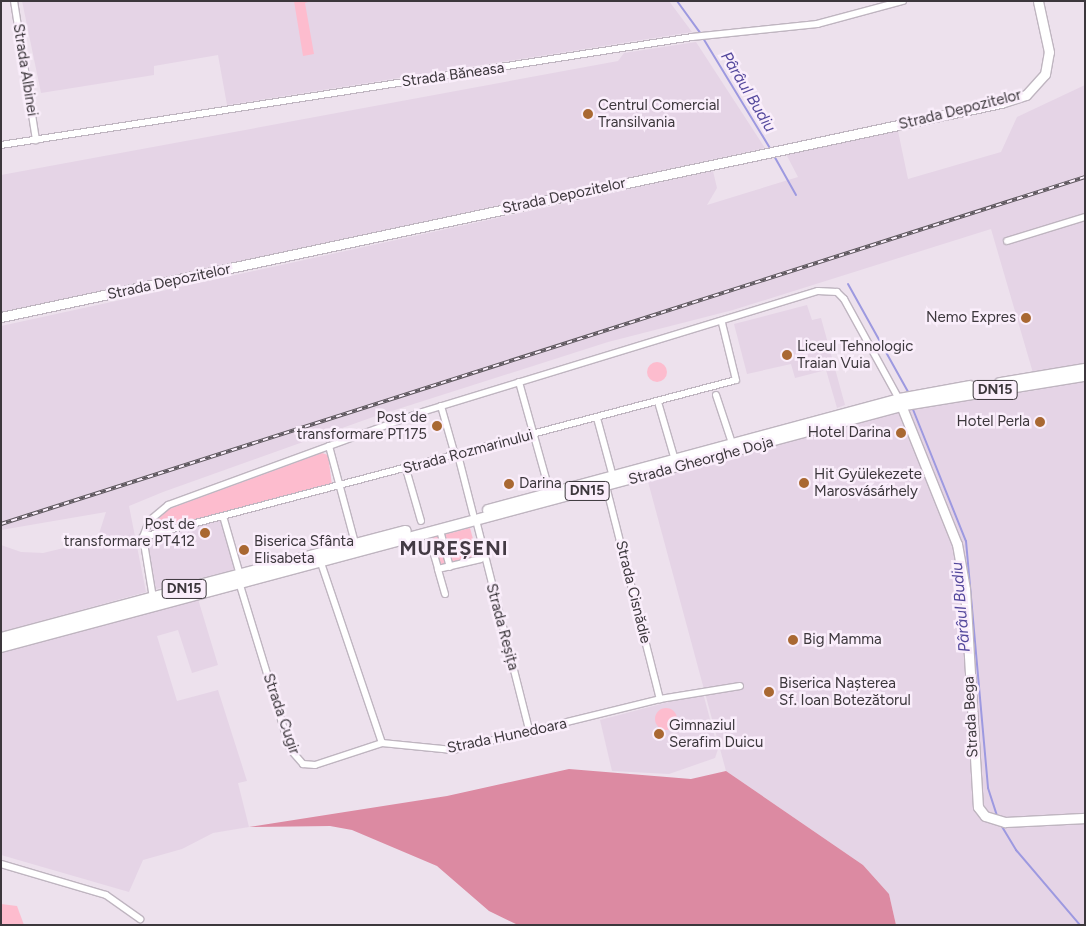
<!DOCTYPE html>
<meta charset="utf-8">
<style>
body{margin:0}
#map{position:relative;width:1086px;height:926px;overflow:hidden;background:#ede1ed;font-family:Figtree,sans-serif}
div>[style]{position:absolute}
.built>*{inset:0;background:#e5d4e6}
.green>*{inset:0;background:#fdbcce}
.round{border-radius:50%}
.forest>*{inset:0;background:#dc8aa2}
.stream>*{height:2px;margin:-1px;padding:0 1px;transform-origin:1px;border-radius:1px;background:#9d99e0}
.roads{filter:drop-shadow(1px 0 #bfb5c0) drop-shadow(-1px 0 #bfb5c0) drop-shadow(0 1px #bfb5c0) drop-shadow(0 -1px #bfb5c0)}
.street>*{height:6px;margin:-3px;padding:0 3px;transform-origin:3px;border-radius:3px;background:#fff}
.secondary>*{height:9px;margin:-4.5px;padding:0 4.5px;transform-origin:4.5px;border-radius:4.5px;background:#fff}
.primary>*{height:10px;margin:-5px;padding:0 5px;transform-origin:5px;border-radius:5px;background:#fff}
.rail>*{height:4px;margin-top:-2px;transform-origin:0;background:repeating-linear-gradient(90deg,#faeefb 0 5.5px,#5d575d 0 11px);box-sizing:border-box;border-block:1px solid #5d575d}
.dots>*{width:14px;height:14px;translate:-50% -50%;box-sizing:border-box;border:2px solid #faeefb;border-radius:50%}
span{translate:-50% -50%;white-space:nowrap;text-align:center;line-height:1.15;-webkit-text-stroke:5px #faeefb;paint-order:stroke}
.shield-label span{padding:1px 4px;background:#faeefb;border:1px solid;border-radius:4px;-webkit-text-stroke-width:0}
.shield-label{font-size:14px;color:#3c373c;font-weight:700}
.street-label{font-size:15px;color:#3c373c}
.poi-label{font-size:15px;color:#3c373c}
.left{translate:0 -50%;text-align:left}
.right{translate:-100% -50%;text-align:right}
.water-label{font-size:16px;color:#53479c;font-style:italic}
.district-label{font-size:20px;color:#433a44;font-weight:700;letter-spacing:1px}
.frame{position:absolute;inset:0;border:2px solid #3c373c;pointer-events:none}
</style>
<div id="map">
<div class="built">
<div style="clip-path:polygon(22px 1px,669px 1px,692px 32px,227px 105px,218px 55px,154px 66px,154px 75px,41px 93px)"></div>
<div style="clip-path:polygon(696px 42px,765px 148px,1px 312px,1px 175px,618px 61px,624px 53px)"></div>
<div style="clip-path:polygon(1085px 85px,1085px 925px,896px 925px,889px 894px,863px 865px,726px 771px,647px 478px,905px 409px,1038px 390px,991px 229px,733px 310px,608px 342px,373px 417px,163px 492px,129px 506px,146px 592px,1px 632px,1px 545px,21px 552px,43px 553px,97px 540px,106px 512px,1px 530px,1px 326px,713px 171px,717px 188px,707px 205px,798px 177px,786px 154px,898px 131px,908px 179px,1001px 152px,1017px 117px)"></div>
<div style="clip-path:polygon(807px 305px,812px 320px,821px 318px,845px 405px,837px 408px,826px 370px,795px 378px,791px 364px,747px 374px,734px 324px)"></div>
<div style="clip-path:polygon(223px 519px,237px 569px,156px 589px,146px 539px)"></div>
<div style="clip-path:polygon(198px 599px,218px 665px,192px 673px,178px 630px,157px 636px,177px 701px,218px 690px,247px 781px,238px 783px,249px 827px,213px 833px,182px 849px,143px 860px,129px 892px,1px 855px,1px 650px)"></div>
<div style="clip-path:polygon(703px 693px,718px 749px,715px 758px,669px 774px,612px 771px,600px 720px)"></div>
</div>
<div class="green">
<div style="clip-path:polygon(294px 1px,311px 1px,305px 3px,314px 54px,303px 56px)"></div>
<div class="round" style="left:647px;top:362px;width:20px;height:20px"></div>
<div style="clip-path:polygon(322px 453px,328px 455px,332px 485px,157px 531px,151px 526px,169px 509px)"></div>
<div style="clip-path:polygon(470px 528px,478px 557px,440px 568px,432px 538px)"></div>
<div class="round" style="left:655px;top:708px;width:22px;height:22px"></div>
<div style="clip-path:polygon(1px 904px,17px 906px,24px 925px,1px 925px)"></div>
</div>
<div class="forest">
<div style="clip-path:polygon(569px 769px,691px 779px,726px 771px,863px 865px,889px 894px,896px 925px,518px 925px,489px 911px,437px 866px,352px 830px,330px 826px,249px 827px,447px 796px)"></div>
</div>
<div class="stream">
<div style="left:677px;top:1px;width:41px;rotate:54deg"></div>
<div style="left:703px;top:38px;width:131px;rotate:58.7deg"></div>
<div style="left:773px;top:154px;width:47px;rotate:60.7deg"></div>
<div style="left:848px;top:284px;width:124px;rotate:60.9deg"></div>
<div style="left:912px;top:407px;width:144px;rotate:68.1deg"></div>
<div style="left:966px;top:541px;width:248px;rotate:84.9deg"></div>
<div style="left:988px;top:788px;width:29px;rotate:72deg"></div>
<div style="left:1001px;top:825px;width:29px;rotate:59deg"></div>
<div style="left:1016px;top:850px;width:99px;rotate:49.5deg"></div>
</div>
<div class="roads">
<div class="street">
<div style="left:14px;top:1px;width:141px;rotate:81deg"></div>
<div style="left:1px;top:145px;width:699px;rotate:-8.88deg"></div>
<div style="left:692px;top:37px;width:126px;rotate:-5.9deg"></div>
<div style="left:817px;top:24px;width:89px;rotate:-15deg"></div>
<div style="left:1007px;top:241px;width:82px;rotate:-17.1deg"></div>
<div style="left:519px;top:382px;width:115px;rotate:74.4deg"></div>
<div style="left:716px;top:395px;width:54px;rotate:71.6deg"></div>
<div style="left:658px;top:402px;width:60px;rotate:73.7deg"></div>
<div style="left:441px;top:406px;width:51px;rotate:74.1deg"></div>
<div style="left:597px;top:418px;width:61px;rotate:74.8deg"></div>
<div style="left:329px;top:446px;width:100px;rotate:75deg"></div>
<div style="left:458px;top:455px;width:61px;rotate:75.7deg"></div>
<div style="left:406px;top:469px;width:54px;rotate:73.9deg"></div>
<div style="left:606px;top:486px;width:220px;rotate:75.8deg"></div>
<div style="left:223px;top:516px;width:61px;rotate:73.9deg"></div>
<div style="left:476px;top:520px;width:220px;rotate:75.8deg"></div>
<div style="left:441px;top:534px;width:34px;rotate:75deg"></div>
<div style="left:143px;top:537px;width:613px;rotate:-14.83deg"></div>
<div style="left:736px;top:380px;width:59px;rotate:-103.8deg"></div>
<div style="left:431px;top:544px;width:26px;rotate:74deg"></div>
<div style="left:320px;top:560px;width:193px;rotate:71.3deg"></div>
<div style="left:239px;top:582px;width:175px;rotate:73deg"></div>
<div style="left:290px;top:749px;width:20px;rotate:49deg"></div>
<div style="left:303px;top:764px;width:12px;rotate:5deg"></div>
<div style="left:315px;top:765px;width:71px;rotate:-18.2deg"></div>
<div style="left:382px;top:743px;width:71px;rotate:5.6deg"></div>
<div style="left:453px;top:750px;width:213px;rotate:-13.8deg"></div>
<div style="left:660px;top:699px;width:81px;rotate:-9.2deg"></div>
<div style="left:445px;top:594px;width:26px;rotate:-106deg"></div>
<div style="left:438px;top:569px;width:44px;rotate:-13.1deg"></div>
<div style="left:153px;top:598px;width:62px;rotate:-99.3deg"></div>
<div style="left:143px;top:537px;width:17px;rotate:-69deg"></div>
<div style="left:149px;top:521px;width:25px;rotate:-40deg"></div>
<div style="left:168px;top:505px;width:270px;rotate:-20.1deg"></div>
<div style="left:422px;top:412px;width:414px;rotate:-17deg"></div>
<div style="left:818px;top:291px;width:19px;rotate:3deg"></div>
<div style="left:837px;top:292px;width:10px;rotate:45deg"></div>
<div style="left:844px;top:299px;width:114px;rotate:61.2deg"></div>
<div style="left:1px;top:864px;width:109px;rotate:16.4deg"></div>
<div style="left:106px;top:895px;width:42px;rotate:35.2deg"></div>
</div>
<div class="secondary">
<div style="left:1px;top:317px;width:1023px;rotate:-12.08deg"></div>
<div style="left:1001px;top:103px;width:26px;rotate:-18deg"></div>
<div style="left:1026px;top:95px;width:28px;rotate:-48deg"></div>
<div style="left:1045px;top:74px;width:22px;rotate:-80deg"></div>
<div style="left:1049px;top:52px;width:52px;rotate:-102.2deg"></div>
<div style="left:899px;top:400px;width:155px;rotate:68.1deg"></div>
<div style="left:957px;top:544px;width:46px;rotate:79.9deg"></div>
<div style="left:965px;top:589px;width:218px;rotate:86.6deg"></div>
<div style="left:978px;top:807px;width:11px;rotate:52deg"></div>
<div style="left:985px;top:816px;width:21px;rotate:17deg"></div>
<div style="left:1005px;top:822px;width:80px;rotate:-2.9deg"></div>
</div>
<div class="primary">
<div style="left:1000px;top:383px;width:86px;rotate:-9.4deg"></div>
<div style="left:488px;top:510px;width:426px;rotate:-15.1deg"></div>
<div style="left:899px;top:399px;width:72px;rotate:-10.4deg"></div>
<div style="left:188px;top:588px;width:225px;rotate:-14.7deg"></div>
<div style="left:1px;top:638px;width:174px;rotate:-15deg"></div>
<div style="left:1px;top:647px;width:936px;rotate:-14.99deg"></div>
<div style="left:905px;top:405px;width:182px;rotate:-9.2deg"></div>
</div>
</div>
<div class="rail">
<div style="left:1px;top:524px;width:1138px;rotate:-17.75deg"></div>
</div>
<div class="dots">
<div style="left:588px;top:114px;background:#a96832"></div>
<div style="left:1026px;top:318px;background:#a96832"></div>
<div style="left:787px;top:355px;background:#a96832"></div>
<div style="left:1040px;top:422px;background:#a96832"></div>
<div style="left:437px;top:426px;background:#a96832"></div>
<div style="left:901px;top:433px;background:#a96832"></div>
<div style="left:804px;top:483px;background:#a96832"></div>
<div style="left:509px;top:484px;background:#a96832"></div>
<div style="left:205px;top:533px;background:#a96832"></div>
<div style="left:244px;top:550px;background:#a96832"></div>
<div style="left:793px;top:640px;background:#a96832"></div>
<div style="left:769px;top:692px;background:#a96832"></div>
<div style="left:659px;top:734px;background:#a96832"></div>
</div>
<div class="shield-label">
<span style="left:995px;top:390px">DN15</span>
<span style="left:587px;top:491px">DN15</span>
<span style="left:184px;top:589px">DN15</span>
</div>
<div class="street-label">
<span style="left:25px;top:70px;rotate:81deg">Strada Albinei</span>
<span style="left:453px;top:75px;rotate:-8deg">Strada Băneasa</span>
<span style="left:960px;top:110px;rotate:-14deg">Strada Depozitelor</span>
<span style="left:564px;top:196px;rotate:-12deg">Strada Depozitelor</span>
<span style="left:169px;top:282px;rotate:-12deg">Strada Depozitelor</span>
<span style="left:468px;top:452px;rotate:-15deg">Strada Rozmarinului</span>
<span style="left:701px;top:461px;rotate:-15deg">Strada Gheorghe Doja</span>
<span style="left:633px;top:592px;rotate:76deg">Strada Cisnădie</span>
<span style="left:502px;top:627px;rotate:75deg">Strada Reșița</span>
<span style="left:281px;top:714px;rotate:71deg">Strada Cugir</span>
<span style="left:971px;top:717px;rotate:-93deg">Strada Bega</span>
<span style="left:507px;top:736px;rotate:-12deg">Strada Hunedoara</span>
</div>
<div class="poi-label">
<span class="left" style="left:598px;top:114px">Centrul Comercial<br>Transilvania</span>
<span class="right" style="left:1016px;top:318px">Nemo Expres</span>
<span class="left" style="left:797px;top:355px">Liceul Tehnologic<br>Traian Vuia</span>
<span class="right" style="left:427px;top:426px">Post de<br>transformare PT175</span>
<span class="right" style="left:1030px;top:422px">Hotel Perla</span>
<span class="right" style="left:891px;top:433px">Hotel Darina</span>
<span class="left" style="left:814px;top:483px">Hit Gyülekezete<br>Marosvásárhely</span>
<span class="left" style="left:519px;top:484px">Darina</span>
<span class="right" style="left:195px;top:533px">Post de<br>transformare PT412</span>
<span class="left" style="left:254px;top:550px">Biserica Sfânta<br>Elisabeta</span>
<span class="left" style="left:803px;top:640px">Big Mamma</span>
<span class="left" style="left:779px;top:692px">Biserica Nașterea<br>Sf. Ioan Botezătorul</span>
<span class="left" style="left:669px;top:734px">Gimnaziul<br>Serafim Duicu</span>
</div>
<div class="water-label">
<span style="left:748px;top:92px;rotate:59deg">Pârâul Budiu</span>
<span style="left:961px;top:607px;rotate:-95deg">Pârâul Budiu</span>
</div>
<div class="district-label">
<span style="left:454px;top:548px">MUREȘENI</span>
</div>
<div class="frame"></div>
</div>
